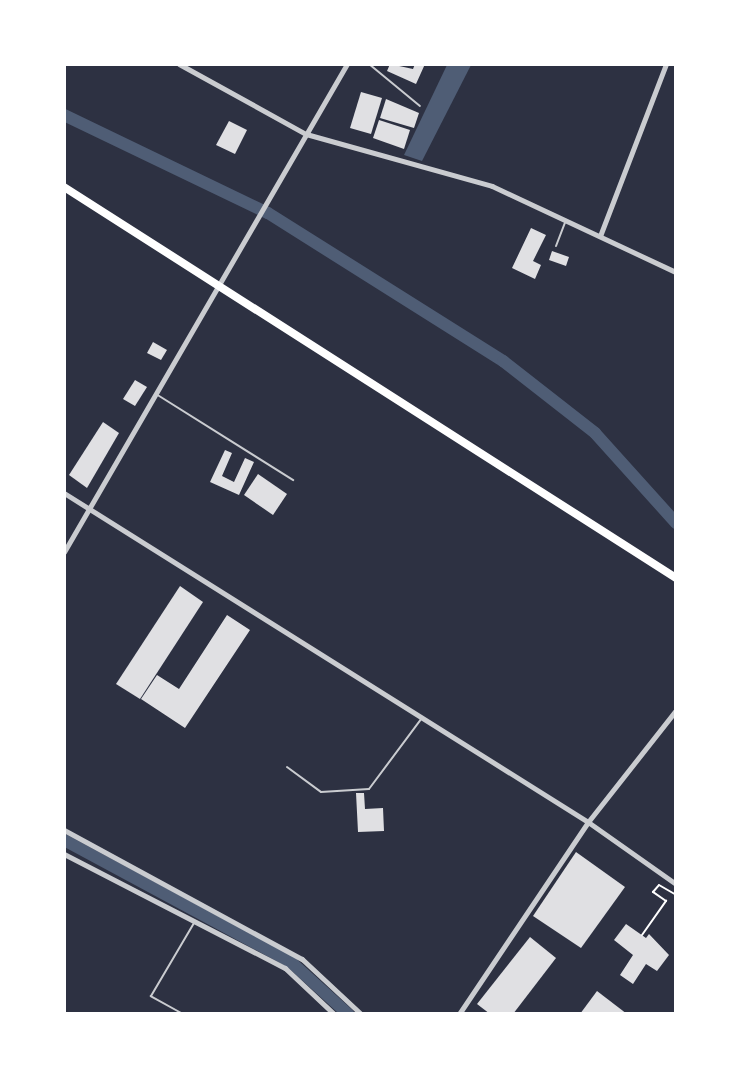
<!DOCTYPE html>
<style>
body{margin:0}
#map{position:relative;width:740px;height:1078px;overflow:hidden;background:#2d3142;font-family:Commissioner,sans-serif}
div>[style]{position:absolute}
.water>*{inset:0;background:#4f5d75}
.canal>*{height:12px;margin:-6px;padding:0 6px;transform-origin:6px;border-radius:6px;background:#4f5d75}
.building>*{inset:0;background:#e0e0e3}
.path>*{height:2px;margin:-1px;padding:0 1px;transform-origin:1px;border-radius:1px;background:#fff}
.service>*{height:2px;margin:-1px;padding:0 1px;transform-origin:1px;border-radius:1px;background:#caccd0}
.minor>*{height:5px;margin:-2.5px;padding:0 2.5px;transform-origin:2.5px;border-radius:2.5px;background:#caccd0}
.secondary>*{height:8px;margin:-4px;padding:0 4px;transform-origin:4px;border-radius:4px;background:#fff}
span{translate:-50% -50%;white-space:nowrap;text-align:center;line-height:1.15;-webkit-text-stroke:4.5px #fff;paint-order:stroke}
.frame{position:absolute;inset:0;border:66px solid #fff;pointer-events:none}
</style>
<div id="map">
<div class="water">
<div style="clip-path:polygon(447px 65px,471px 65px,422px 161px,404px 155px)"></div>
</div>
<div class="canal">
<div style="left:64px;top:115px;width:226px;rotate:25.7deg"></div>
<div style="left:268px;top:213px;width:278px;rotate:32.2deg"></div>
<div style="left:503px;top:361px;width:117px;rotate:38deg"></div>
<div style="left:595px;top:433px;width:121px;rotate:48deg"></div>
<div style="left:64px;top:840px;width:259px;rotate:28.3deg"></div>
<div style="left:292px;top:963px;width:76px;rotate:42.3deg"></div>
</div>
<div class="building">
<div style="clip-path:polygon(390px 64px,413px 69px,415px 64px,425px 64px,416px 84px,387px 71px)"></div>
<div style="clip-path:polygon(361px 92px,382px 98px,371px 134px,350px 128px)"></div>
<div style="clip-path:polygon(386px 99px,419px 113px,414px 128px,380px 118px)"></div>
<div style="clip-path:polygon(379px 120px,410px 130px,404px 149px,373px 138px)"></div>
<div style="clip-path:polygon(229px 121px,247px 130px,235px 154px,216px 145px)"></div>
<div style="clip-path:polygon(531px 228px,546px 235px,533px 261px,541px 265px,535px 279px,512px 268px)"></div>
<div style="clip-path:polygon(552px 251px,569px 257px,566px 266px,549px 260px)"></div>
<div style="clip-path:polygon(153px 342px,167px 350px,161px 360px,147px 353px)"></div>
<div style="clip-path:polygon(135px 380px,147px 387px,135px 406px,123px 399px)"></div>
<div style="clip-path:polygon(103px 422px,119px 433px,87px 488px,69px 475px)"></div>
<div style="clip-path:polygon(225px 450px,232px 453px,222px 476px,234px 482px,245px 458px,254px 462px,239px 495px,210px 482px)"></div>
<div style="clip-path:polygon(258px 474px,287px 494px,273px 515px,244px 495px)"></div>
<div style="clip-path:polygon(180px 586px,203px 602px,140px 699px,116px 684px)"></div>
<div style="clip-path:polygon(227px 615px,250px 630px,185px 728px,141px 699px,157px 675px,179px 689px)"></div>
<div style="clip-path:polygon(356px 793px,364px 793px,365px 809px,383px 808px,384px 831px,358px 832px)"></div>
<div style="clip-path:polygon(576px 852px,625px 887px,581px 948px,533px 916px)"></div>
<div style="clip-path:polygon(626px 924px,646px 938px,649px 934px,669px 955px,657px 971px,646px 964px,633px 984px,620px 975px,633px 955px,614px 940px)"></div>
<div style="clip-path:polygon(530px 937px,556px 958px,513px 1014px,490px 1014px,477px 1004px)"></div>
<div style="clip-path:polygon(597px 991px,627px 1014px,580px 1014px)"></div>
</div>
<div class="path">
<div style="left:642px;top:935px;width:42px;rotate:-54.8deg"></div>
<div style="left:666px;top:901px;width:16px;rotate:-145deg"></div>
<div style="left:653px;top:892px;width:9px;rotate:-49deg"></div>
<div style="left:659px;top:885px;width:20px;rotate:30deg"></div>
</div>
<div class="service">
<div style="left:369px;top:64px;width:66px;rotate:39.5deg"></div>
<div style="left:556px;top:246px;width:28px;rotate:-69deg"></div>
<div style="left:156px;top:394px;width:162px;rotate:32.1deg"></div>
<div style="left:287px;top:767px;width:42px;rotate:36.3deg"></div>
<div style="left:321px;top:792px;width:48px;rotate:-3.6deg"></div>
<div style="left:369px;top:789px;width:89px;rotate:-53.3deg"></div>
<div style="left:183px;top:1014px;width:37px;rotate:-151deg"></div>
<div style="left:151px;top:996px;width:85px;rotate:-59.5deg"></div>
</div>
<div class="minor">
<div style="left:179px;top:64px;width:145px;rotate:28.9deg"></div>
<div style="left:306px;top:134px;width:193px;rotate:15.6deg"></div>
<div style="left:492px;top:186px;width:203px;rotate:25.1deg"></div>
<div style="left:600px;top:236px;width:184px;rotate:-69deg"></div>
<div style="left:64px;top:493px;width:619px;rotate:32.12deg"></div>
<div style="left:588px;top:822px;width:108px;rotate:35.2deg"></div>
<div style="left:64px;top:552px;width:564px;rotate:-59.89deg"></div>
<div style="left:64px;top:830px;width:271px;rotate:28.5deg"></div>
<div style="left:302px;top:959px;width:81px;rotate:43deg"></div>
<div style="left:64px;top:854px;width:249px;rotate:27.3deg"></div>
<div style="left:285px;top:968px;width:67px;rotate:43.2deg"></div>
<div style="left:459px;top:1014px;width:231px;rotate:-56.1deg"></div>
<div style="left:588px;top:822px;width:142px;rotate:-51.8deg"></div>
</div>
<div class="secondary">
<div style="left:64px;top:187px;width:726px;rotate:32.57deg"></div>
</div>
<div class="frame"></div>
</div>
